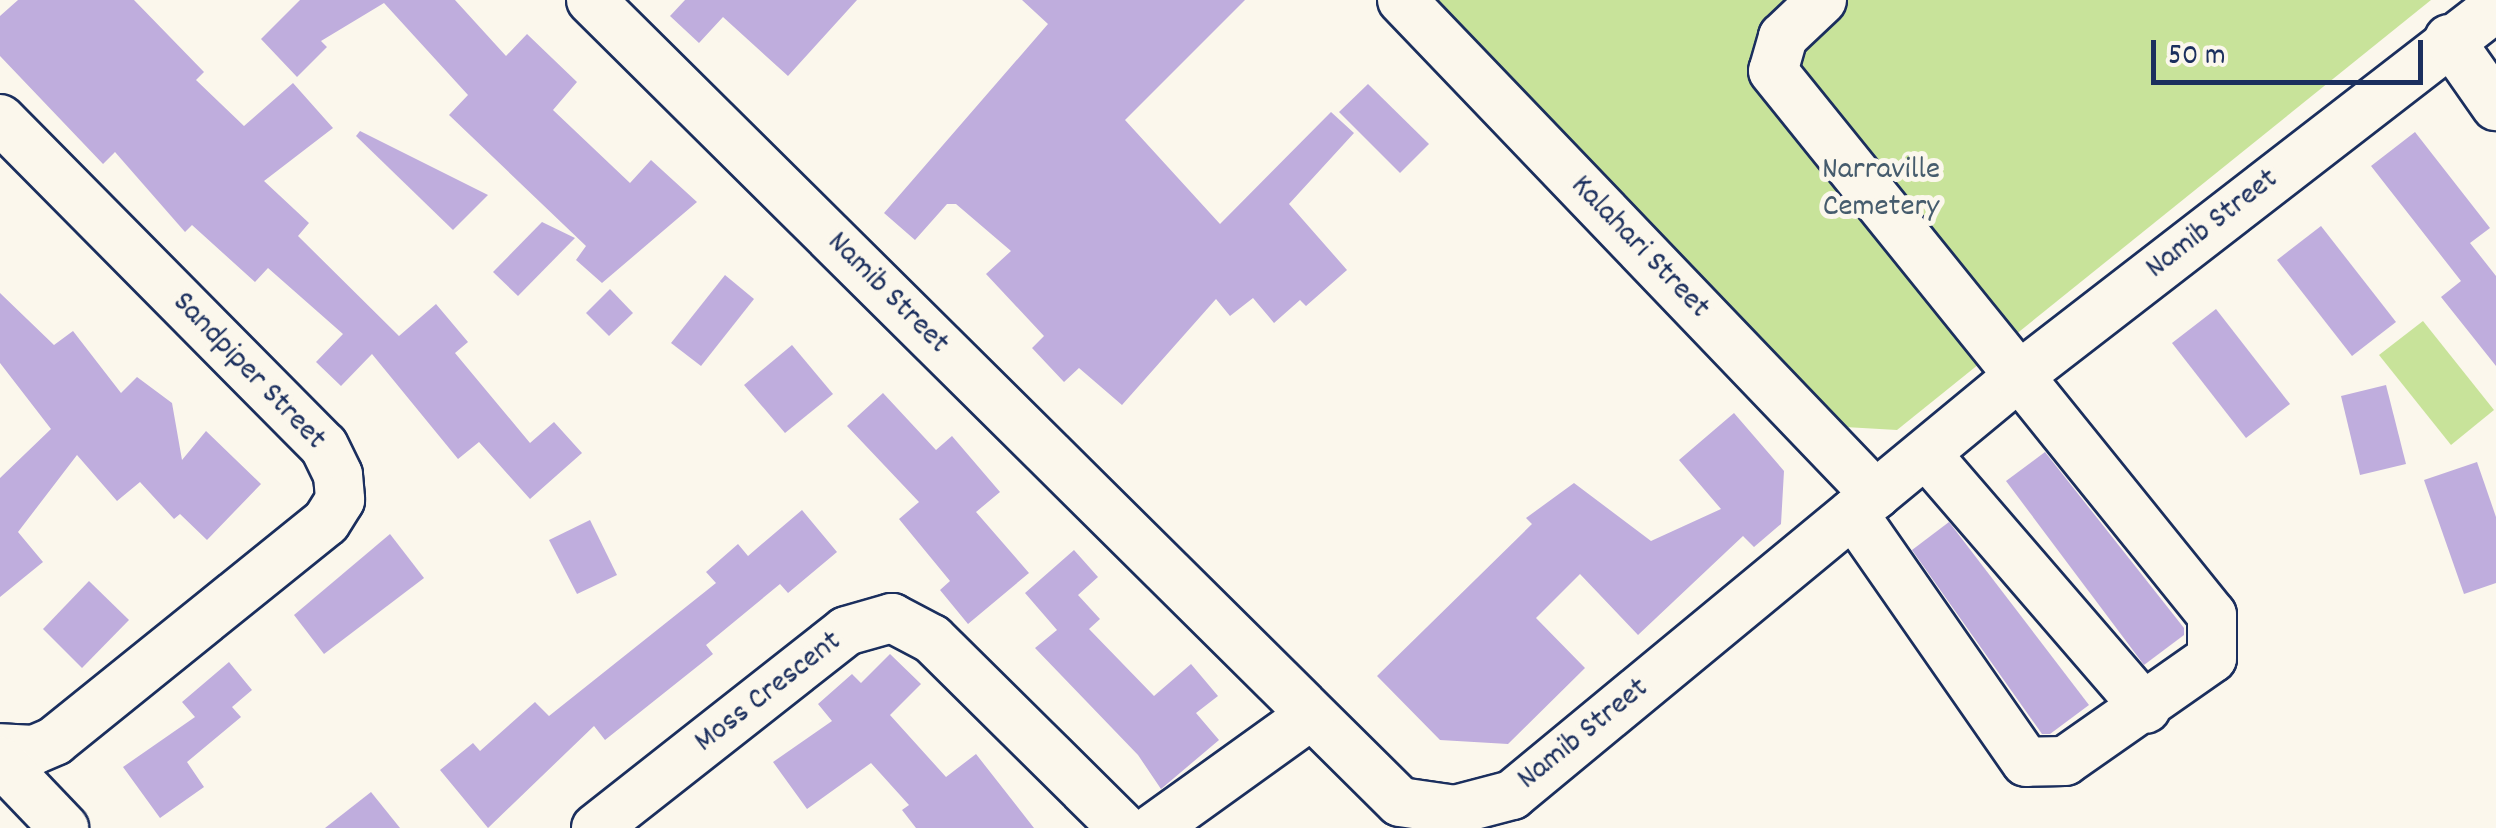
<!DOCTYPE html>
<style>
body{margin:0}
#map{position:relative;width:2496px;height:828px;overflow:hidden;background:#fbf7ec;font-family:Dekko,sans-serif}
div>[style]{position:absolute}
.green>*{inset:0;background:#c8e39a}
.building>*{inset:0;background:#bfaddd}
.roads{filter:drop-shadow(2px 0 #1b2f5e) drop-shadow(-2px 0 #1b2f5e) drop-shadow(0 2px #1b2f5e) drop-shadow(0 -2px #1b2f5e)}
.minor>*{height:48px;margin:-24px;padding:0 24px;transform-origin:24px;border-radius:24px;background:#fbf7ec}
span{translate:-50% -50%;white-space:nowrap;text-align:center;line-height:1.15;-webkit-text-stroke:10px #fbf7ec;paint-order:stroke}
.park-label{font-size:32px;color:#465c6d}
.street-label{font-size:32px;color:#1b2f5e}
.scale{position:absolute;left:2151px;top:40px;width:272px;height:45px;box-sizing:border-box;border:5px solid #1b2f5e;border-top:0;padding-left:12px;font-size:30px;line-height:35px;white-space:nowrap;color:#1b2f5e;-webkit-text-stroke:8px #fbf7ec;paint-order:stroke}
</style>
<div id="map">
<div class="green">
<div style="clip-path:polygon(1431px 0,2431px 0,1897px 430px,1845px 427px)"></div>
<div style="clip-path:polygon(2423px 321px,2494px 410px,2451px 445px,2379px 355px)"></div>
</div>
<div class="building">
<div style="clip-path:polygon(18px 0,134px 0,204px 72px,196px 80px,244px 126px,293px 83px,333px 128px,264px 181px,309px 223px,298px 236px,399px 336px,436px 304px,468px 342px,455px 353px,530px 443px,554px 422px,582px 453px,530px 499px,479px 442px,458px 459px,372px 354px,341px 386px,316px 362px,343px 334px,268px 268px,255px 282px,192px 225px,185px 232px,115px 152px,103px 164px,0 56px,0 16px)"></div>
<div style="clip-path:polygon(300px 0,455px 0,506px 56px,527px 34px,577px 82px,553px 110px,630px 183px,651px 160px,697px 202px,602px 283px,576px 260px,586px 246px,449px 115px,468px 95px,384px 3px,321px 41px,327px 47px,297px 77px,261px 39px)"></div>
<div style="clip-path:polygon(685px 0,857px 0,788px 76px,723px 17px,699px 43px,670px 16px)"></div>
<div style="clip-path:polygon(1022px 0,1245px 0,1125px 120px,1220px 224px,1331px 112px,1354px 133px,1289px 204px,1347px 270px,1306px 306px,1300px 300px,1274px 323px,1253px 298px,1230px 316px,1216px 299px,1122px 405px,1079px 368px,1064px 382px,1032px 348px,1044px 336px,986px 274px,1011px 251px,956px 204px,947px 204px,915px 240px,884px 213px,1048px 24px)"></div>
<div style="clip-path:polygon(1368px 84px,1429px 144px,1400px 173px,1339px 112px)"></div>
<div style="clip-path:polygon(360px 131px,488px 195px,453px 230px,356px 136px)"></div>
<div style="clip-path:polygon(2415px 132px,2490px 228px,2470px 243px,2496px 276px,2496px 366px,2441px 297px,2461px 281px,2371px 166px)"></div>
<div style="clip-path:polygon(542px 222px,575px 238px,518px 296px,493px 272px)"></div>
<div style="clip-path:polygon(2321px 226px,2396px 322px,2352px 356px,2277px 260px)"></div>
<div style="clip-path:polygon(725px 275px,754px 299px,701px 366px,671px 343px)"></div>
<div style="clip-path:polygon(610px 289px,633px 313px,609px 336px,586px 313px)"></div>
<div style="clip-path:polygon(0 293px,54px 345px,73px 331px,121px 393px,137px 377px,172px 403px,182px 460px,206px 431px,261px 484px,207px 540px,180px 514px,174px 519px,140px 482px,117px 501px,77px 455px,18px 532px,43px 562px,0 597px,0 478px,51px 429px,0 363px)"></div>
<div style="clip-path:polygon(2216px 309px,2290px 404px,2246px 438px,2172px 343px)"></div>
<div style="clip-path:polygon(792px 345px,833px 394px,785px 433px,744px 385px)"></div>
<div style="clip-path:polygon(2386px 385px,2406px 464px,2360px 475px,2341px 396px)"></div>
<div style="clip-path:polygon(883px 393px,936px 450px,952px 436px,1000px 492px,976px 512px,1029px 573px,968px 624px,940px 590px,950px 581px,899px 519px,919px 502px,847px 426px)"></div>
<div style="clip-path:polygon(1734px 413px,1784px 471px,1781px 524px,1754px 547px,1743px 536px,1638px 635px,1580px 574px,1536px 618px,1585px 668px,1508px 744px,1440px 740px,1377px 676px,1532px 524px,1526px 518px,1574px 483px,1651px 541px,1721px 509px,1679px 460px)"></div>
<div style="clip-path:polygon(2045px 452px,2184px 628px,2184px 635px,2144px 665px,2006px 481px)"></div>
<div style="clip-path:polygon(2477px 462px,2496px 517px,2496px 583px,2464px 594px,2424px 480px)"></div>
<div style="clip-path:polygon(802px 510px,837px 552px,788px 593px,780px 584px,706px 645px,713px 654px,605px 740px,594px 726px,488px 828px,440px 770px,473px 743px,480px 751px,535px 702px,549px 716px,716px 583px,706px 572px,738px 544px,748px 556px)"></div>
<div style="clip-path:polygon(590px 520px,617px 575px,577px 594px,549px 540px)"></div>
<div style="clip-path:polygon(1949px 522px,2089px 705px,2050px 734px,2042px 734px,1912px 550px)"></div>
<div style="clip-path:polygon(390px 534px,424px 578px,324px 654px,294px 615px)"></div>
<div style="clip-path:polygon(1074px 550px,1098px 577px,1078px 595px,1100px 619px,1089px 629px,1154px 696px,1191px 664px,1218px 696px,1196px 713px,1219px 740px,1161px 789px,1138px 755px,1035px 648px,1057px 630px,1025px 593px)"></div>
<div style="clip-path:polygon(89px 581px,129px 620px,82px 668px,43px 629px)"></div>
<div style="clip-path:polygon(890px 654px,921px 684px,890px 715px,946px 777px,976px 754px,1034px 828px,916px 828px,902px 810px,909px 805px,871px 763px,807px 809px,773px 762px,832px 721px,818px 704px,852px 674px,861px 683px)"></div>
<div style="clip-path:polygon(229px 662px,252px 690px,232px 707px,241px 717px,187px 762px,204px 787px,160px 818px,123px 767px,195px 717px,182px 702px)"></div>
<div style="clip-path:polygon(371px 792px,400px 828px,325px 828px)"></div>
</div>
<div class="roads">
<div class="minor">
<div style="left:591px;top:0;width:1139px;rotate:44.75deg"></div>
<div style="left:1400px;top:802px;width:56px;rotate:8.3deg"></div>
<div style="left:1455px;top:810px;width:59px;rotate:-14.7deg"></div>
<div style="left:1512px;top:795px;width:658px;rotate:-39.57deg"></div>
<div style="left:2019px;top:376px;width:603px;rotate:-37.72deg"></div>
<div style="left:1402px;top:0;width:685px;rotate:46.24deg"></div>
<div style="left:1822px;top:0;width:54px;rotate:136.5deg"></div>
<div style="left:1783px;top:37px;width:35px;rotate:106deg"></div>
<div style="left:1773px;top:71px;width:699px;rotate:51.1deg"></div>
<div style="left:2212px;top:615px;width:43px;rotate:90deg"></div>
<div style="left:2212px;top:658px;width:179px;rotate:145deg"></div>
<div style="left:2065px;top:761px;width:39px;rotate:179deg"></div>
<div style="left:2026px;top:762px;width:303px;rotate:-124.8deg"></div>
<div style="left:2449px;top:39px;width:82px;rotate:55deg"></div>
<div style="left:0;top:119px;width:460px;rotate:45.3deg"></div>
<div style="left:324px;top:446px;width:32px;rotate:64deg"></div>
<div style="left:338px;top:475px;width:25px;rotate:85deg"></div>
<div style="left:340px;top:500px;width:26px;rotate:122deg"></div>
<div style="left:326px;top:522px;width:348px;rotate:141.1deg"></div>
<div style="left:55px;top:741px;width:23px;rotate:157deg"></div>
<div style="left:34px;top:750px;width:34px;rotate:-177deg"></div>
<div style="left:1927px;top:455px;width:335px;rotate:49.2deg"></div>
<div style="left:0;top:761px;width:93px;rotate:46.3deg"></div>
<div style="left:596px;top:828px;width:318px;rotate:-38.2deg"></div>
<div style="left:846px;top:631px;width:48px;rotate:-15.8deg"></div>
<div style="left:892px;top:618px;width:45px;rotate:27.7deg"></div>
<div style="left:932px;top:639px;width:269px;rotate:44.7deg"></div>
<div style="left:1154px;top:828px;width:192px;rotate:-35.7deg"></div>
</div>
</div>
<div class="park-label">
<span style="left:1881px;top:190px">Narraville<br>Cemetery</span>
</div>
<div class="street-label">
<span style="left:2213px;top:225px;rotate:-38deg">Namib Street</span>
<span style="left:1639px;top:248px;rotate:46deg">Kalahari Street</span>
<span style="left:887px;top:294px;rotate:45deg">Namib Street</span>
<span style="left:248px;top:372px;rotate:46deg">Sandpiper Street</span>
<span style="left:769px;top:693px;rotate:-38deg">Moss Crescent</span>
<span style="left:1584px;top:735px;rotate:-39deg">Namib Street</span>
</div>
<div class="scale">50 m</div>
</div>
